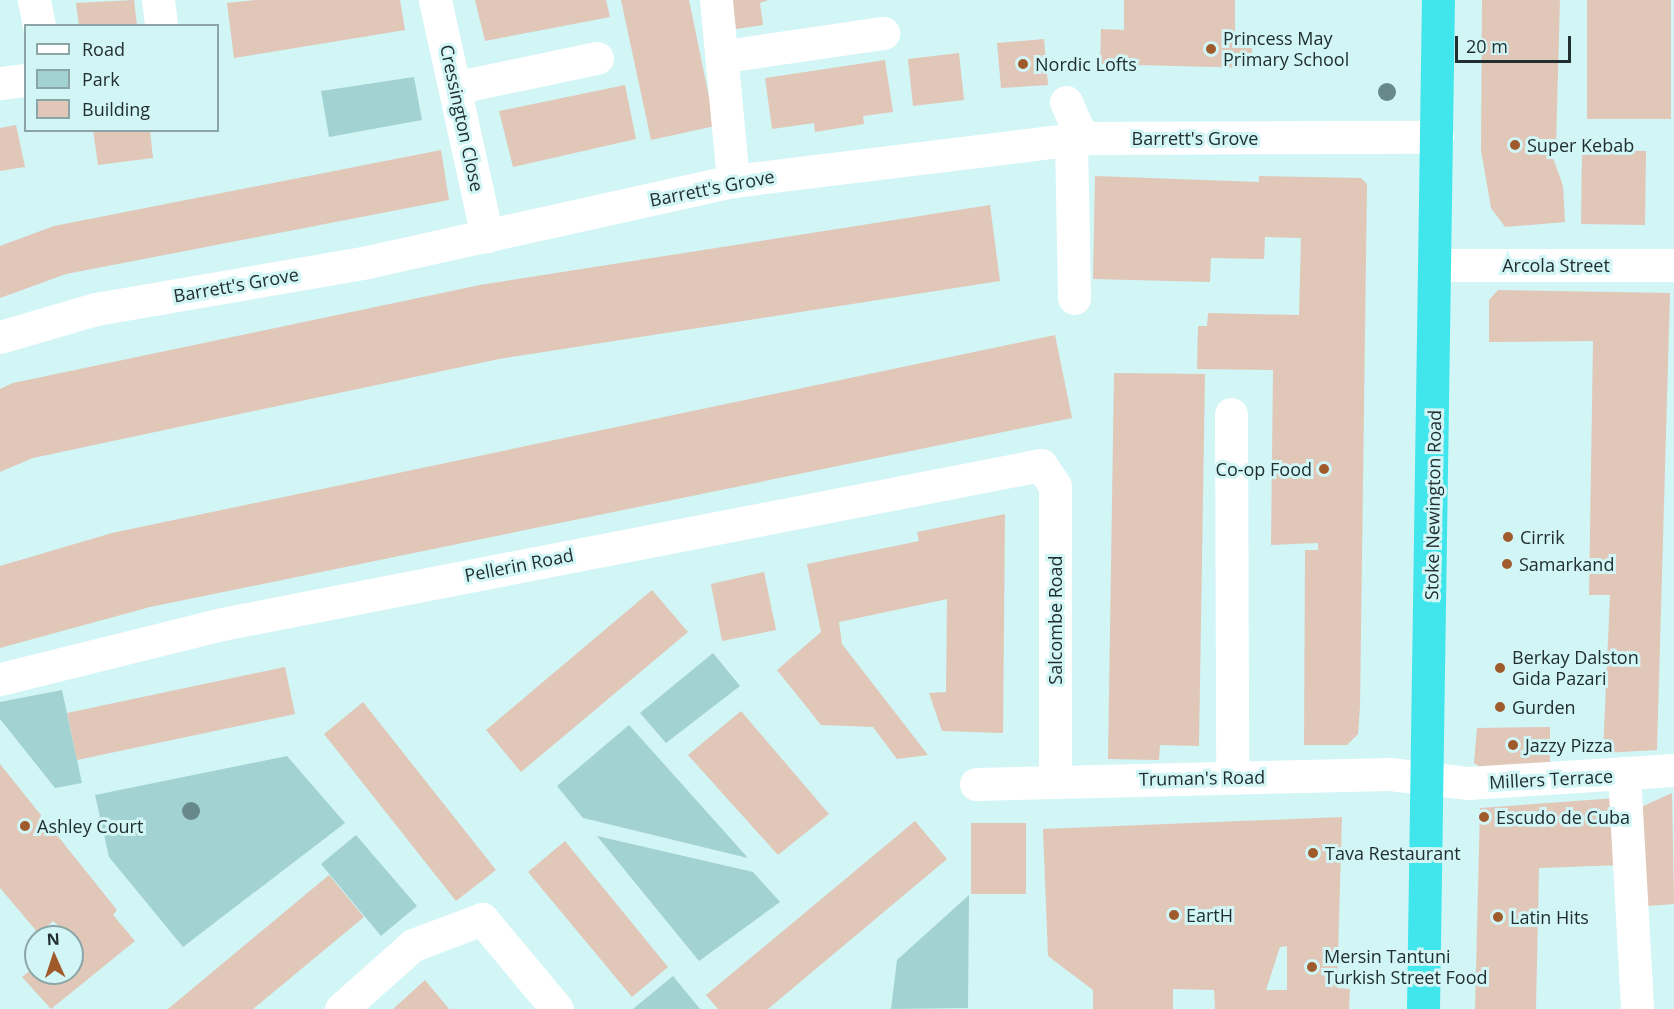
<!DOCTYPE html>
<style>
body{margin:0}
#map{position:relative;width:1674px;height:1009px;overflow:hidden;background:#d2f5f6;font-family:"Open Sans",sans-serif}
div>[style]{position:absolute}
.green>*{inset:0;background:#a3d2d3}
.building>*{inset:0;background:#e1c7b8}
.minor>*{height:33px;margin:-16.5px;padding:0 16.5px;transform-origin:16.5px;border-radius:16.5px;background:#fff}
.highway>*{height:33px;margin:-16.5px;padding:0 16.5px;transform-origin:16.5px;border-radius:16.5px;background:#40e6eb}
.trees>*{width:18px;height:18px;margin:-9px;border-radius:50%;background:#68898a}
.dots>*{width:16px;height:16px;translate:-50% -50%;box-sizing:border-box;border:3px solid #d2f5f6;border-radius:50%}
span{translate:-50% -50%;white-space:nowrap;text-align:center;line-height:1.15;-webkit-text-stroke:6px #d2f5f6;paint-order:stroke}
.poi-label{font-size:18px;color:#222f30}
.left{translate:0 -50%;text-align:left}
.right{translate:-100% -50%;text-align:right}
.street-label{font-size:18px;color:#222f30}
.legend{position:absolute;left:24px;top:24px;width:195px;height:108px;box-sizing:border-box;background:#d2f5f6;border:2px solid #8ca6a7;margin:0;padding:8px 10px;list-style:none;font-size:18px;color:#222f30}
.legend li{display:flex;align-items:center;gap:12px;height:30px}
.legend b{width:30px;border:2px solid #8ca6a7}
.north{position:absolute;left:24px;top:925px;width:60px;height:60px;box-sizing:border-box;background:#d2f5f6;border:2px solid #8ca6a7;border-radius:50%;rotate:357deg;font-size:16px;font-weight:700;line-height:24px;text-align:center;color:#222f30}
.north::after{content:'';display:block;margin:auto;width:21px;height:27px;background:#a05b2d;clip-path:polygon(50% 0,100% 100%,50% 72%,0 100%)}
.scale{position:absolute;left:1455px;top:36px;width:116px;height:27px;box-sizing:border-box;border:3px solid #222f30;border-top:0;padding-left:8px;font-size:18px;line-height:21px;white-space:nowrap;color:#222f30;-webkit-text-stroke:4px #d2f5f6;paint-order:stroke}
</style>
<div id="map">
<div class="green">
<div style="clip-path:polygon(414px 77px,422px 120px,329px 137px,321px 91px)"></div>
<div style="clip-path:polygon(713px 653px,740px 686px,666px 743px,640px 713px)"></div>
<div style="clip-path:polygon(62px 690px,82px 783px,55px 788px,0 719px,0 702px)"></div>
<div style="clip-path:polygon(629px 725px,748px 858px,583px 818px,557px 786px)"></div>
<div style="clip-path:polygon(287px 756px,345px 823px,183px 947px,109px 857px,95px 795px)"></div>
<div style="clip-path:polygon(356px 835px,417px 906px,381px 936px,321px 864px)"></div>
<div style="clip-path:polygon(597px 836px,753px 872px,780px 902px,699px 961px)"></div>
<div style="clip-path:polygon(969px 895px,968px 1008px,891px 1009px,897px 960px)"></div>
<div style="clip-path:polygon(673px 976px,700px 1009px,633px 1009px)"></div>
</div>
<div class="building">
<div style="clip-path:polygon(134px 0,137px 26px,79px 26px,76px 3px)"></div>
<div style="clip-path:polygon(257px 0,400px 0,405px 30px,234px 58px,227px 3px)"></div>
<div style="clip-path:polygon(475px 0,606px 0,610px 17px,485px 41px)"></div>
<div style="clip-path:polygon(621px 0,689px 0,715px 126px,651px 140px)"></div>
<div style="clip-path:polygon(732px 0,768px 0,760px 3px,763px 25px,736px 29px)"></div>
<div style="clip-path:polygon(1124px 0,1235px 0,1235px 37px,1253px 36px,1251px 68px,1100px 64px,1101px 29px,1124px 30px)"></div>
<div style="clip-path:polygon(1482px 0,1560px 0,1556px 146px,1550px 149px,1563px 186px,1565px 222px,1505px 227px,1491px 208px,1481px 150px)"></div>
<div style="clip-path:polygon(1587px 0,1671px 0,1671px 119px,1587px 119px)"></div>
<div style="clip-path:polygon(1044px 39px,1048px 85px,1001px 88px,997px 43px)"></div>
<div style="clip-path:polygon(959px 53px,964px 100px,913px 106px,908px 59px)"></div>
<div style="clip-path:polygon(885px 60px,893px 112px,863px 116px,864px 124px,815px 132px,814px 123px,772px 129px,765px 78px)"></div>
<div style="clip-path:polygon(625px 85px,636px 139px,513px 167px,499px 111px)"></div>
<div style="clip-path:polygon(16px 125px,25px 167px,0 171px,0 128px)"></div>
<div style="clip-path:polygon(93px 130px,150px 130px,153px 158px,98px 165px)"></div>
<div style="clip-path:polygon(441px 150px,449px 200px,66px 274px,0 298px,0 246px,54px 226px)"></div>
<div style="clip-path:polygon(1582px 150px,1646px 151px,1645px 225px,1581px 224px)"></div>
<div style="clip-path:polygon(1095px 176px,1259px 182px,1259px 176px,1361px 178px,1367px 184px,1360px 707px,1358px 734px,1347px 745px,1304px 745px,1305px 550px,1318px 550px,1318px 543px,1271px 545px,1273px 370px,1197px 369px,1198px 326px,1207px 326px,1208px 313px,1299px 315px,1301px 238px,1265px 237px,1264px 259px,1211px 258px,1210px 282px,1093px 279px)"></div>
<div style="clip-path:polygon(990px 205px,1000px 281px,499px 359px,33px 458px,0 472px,0 389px,13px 383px,480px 285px)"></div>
<div style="clip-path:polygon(1498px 290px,1670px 293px,1657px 750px,1603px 753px,1610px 595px,1589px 595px,1593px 341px,1489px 342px,1489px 300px)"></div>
<div style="clip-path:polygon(1055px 335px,1072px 418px,150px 607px,0 648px,0 566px,112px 533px)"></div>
<div style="clip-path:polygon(1114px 373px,1205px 374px,1199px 746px,1160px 745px,1159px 760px,1108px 759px)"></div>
<div style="clip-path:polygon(1005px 514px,1003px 733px,942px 731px,929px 693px,946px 692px,947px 599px,839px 622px,842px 644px,928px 755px,897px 759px,873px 727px,821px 725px,777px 670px,821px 632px,807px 564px,919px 541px,917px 532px)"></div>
<div style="clip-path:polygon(764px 572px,776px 630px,722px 641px,711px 584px)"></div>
<div style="clip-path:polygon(652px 590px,688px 632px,521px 772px,486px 730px)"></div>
<div style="clip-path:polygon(285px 667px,295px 714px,77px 760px,67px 713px)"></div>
<div style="clip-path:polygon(363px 702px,496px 870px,456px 901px,324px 734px)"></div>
<div style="clip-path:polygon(741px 711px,829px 814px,778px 855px,688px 755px)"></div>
<div style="clip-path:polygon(1550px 727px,1550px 764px,1483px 769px,1474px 763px,1477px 728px)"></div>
<div style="clip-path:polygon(0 764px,117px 910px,113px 915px,135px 941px,51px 1009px,22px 977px,36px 966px,36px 973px,72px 973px,72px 937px,53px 921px,39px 934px,0 888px)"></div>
<div style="clip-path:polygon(1672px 793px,1674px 904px,1636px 907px,1639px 808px)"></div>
<div style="clip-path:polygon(1617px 798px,1621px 865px,1539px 868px,1536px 1009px,1475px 1009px,1480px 808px)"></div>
<div style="clip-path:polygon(evenodd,1342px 817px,1337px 988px,1350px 989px,1349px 1009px,1215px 1009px,1214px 990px,1173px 989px,1173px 1009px,1093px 1009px,1093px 990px,1048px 956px,1043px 829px,1342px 817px,1287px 946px,1287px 990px,1266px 990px,1280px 947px,1287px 946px)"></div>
<div style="clip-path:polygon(915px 821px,947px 859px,768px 1009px,718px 1009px,706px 995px)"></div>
<div style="clip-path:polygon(971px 823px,1026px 823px,1026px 894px,971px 894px)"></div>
<div style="clip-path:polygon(565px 841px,668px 967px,632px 997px,528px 872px)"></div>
<div style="clip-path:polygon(329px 875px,364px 917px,253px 1009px,168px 1009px)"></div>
<div style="clip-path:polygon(425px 980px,449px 1009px,393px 1009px)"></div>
</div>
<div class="minor">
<div style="left:34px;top:0;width:26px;rotate:79deg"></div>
<div style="left:158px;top:0;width:26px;rotate:83deg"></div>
<div style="left:435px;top:0;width:242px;rotate:77.6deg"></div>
<div style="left:716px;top:0;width:182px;rotate:84.6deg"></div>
<div style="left:725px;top:56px;width:160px;rotate:-8.3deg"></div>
<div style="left:0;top:83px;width:26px;rotate:-7deg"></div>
<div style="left:458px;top:87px;width:142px;rotate:-11.8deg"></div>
<div style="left:1066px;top:102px;width:39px;rotate:66deg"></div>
<div style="left:1071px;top:140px;width:158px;rotate:88.9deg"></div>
<div style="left:1438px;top:265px;width:236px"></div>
<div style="left:0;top:337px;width:100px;rotate:-16.3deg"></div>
<div style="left:96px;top:309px;width:275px;rotate:-9.8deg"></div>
<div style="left:367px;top:262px;width:375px;rotate:-12.5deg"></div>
<div style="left:733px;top:181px;width:352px;rotate:-7deg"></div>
<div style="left:1082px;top:138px;width:355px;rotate:-0.2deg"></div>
<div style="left:1231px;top:414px;width:363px;rotate:89.8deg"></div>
<div style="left:0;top:679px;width:229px;rotate:-13.9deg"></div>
<div style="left:222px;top:624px;width:834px;rotate:-10.99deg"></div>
<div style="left:1041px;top:465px;width:25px;rotate:56deg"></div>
<div style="left:1055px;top:486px;width:295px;rotate:90deg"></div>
<div style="left:1624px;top:774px;width:235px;rotate:86.8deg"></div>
<div style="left:976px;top:784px;width:414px;rotate:-1.4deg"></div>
<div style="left:1390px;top:774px;width:79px;rotate:6.6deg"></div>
<div style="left:1468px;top:783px;width:206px;rotate:-3.6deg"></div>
<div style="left:341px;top:1009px;width:96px;rotate:-41.6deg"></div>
<div style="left:413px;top:945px;width:74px;rotate:-20.6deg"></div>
<div style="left:482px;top:919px;width:117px;rotate:50.2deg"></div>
</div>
<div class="highway">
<div style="left:1423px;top:1009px;width:1009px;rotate:-89.15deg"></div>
</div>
<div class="trees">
<div style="left:1387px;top:92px"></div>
<div style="left:191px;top:811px"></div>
</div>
<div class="dots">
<div style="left:1211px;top:49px;background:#a05b2d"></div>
<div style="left:1023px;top:64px;background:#a05b2d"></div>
<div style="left:1515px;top:145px;background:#a05b2d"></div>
<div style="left:1324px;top:469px;background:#a05b2d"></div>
<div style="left:1508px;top:537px;background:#a05b2d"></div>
<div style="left:1507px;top:564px;background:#a05b2d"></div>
<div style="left:1500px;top:668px;background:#a05b2d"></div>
<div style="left:1500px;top:707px;background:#a05b2d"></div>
<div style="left:1513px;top:745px;background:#a05b2d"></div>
<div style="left:1484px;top:817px;background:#a05b2d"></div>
<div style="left:25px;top:826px;background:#a05b2d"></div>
<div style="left:1313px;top:853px;background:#a05b2d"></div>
<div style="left:1174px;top:915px;background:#a05b2d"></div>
<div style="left:1498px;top:917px;background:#a05b2d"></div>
<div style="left:1312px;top:967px;background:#a05b2d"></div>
</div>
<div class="poi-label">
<span class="left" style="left:1223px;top:49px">Princess May<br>Primary School</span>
<span class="left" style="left:1035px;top:64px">Nordic Lofts</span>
<span class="left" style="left:1527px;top:145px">Super Kebab</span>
<span class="right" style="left:1312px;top:469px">Co-op Food</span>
<span class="left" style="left:1520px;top:537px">Cirrik</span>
<span class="left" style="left:1519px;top:564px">Samarkand</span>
<span class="left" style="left:1512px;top:668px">Berkay Dalston<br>Gida Pazari</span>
<span class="left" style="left:1512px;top:707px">Gurden</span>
<span class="left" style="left:1525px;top:745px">Jazzy Pizza</span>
<span class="left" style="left:1496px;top:817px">Escudo de Cuba</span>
<span class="left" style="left:37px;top:826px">Ashley Court</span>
<span class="left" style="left:1325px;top:853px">Tava Restaurant</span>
<span class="left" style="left:1186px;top:915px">EartH</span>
<span class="left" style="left:1510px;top:917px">Latin Hits</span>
<span class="left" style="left:1324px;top:967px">Mersin Tantuni<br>Turkish Street Food</span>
</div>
<div class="street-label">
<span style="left:462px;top:118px;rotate:78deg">Cressington Close</span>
<span style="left:1195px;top:138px">Barrett's Grove</span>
<span style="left:712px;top:188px;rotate:-11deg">Barrett's Grove</span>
<span style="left:1556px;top:265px">Arcola Street</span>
<span style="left:236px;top:285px;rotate:-10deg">Barrett's Grove</span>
<span style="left:1433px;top:505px;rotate:-89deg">Stoke Newington Road</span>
<span style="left:519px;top:565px;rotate:-11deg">Pellerin Road</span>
<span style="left:1055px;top:620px;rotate:-90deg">Salcombe Road</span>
<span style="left:1202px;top:778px;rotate:-1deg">Truman's Road</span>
<span style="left:1551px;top:779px;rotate:-3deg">Millers Terrace</span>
</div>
<ul class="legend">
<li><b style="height:8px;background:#fff"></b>Road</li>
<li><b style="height:16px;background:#a3d2d3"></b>Park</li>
<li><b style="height:16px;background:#e1c7b8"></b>Building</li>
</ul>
<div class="north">N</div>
<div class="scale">20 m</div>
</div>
